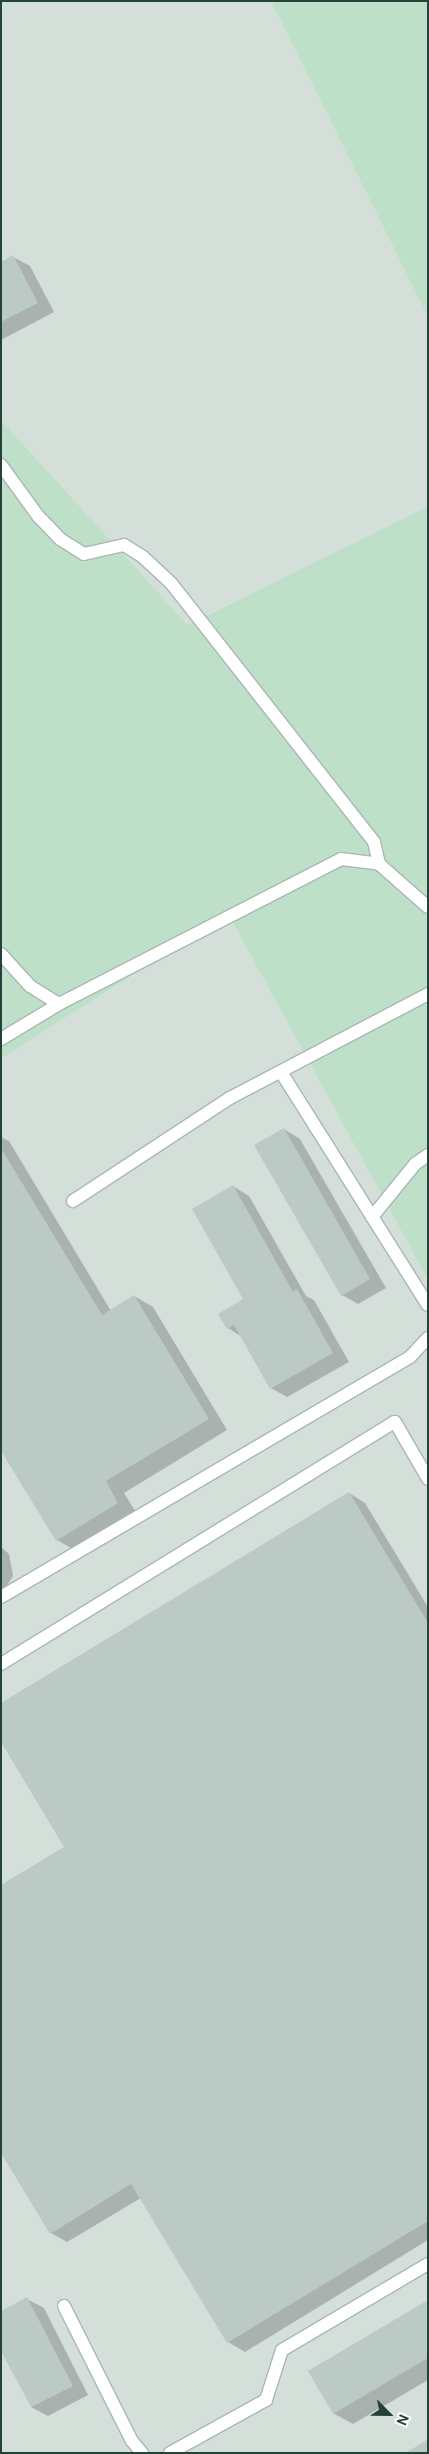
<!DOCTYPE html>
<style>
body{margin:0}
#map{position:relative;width:429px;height:2454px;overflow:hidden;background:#e6efeb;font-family:"DM Sans",sans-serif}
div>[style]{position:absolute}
.built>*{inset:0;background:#d4dfda}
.green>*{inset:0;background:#bfe0c8}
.shadow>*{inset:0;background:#0003}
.building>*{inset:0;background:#bbcac4}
.roads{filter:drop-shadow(1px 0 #a8b8b2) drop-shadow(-1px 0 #a8b8b2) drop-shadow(0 1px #a8b8b2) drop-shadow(0 -1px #a8b8b2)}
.service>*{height:12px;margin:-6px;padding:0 6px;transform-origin:6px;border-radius:6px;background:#fff}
span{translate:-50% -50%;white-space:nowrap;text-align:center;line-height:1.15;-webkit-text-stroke:5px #f7fbf9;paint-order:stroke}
.frame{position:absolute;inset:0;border:2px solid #24423a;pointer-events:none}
.north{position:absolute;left:364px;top:2389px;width:50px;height:50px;-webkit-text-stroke:4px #f7fbf9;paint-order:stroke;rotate:113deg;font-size:14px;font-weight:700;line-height:20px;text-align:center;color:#24423a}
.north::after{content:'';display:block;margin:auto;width:18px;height:22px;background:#24423a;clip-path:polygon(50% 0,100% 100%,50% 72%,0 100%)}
</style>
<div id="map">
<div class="built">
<div style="clip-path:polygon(1px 1px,278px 1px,272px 4px,428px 317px,428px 506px,188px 625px,1px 420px)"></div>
<div style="clip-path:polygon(228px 914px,428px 1280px,428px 2453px,1px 2453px,1px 1059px)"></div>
</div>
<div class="green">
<div style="clip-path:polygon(278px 1px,428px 1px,428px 317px,272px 4px)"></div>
<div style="clip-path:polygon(1px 420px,188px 625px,428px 506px,428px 1280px,228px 914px,1px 1059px)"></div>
</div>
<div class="shadow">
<div style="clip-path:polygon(13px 257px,30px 266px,54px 312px,1px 340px,1px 263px)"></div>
<div style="clip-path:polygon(284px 1129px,300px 1139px,386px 1288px,358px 1304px,342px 1295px)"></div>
<div style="clip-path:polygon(1px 1137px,9px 1141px,111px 1311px,134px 1296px,153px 1307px,227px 1430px,124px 1493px,137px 1514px,76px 1551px,57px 1540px,1px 1421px)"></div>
<div style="clip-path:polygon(233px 1186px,249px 1196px,306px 1296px,314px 1300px,349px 1362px,287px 1397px,271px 1388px,242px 1337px,228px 1328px,245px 1299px)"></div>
<div style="clip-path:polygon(349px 1493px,365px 1503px,428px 1607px,428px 2240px,245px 2352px,228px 2342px,141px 2198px,67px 2242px,51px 2233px,66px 1847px)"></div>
<div style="clip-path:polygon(1px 1547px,9px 1554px,13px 1576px,1px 1595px)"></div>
<div style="clip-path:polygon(27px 2299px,44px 2308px,88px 2395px,48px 2416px,31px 2407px)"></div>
<div style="clip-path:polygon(428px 2301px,428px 2380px,353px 2424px,333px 2413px)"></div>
</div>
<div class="building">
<div style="clip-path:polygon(13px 255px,38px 303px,1px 322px,1px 262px)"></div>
<div style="clip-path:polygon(284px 1128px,370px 1279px,341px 1296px,254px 1145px)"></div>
<div style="clip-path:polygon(1px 1148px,102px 1315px,134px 1295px,209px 1419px,106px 1481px,118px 1503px,56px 1541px,1px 1451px)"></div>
<div style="clip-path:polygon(233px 1185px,293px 1292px,297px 1289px,333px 1353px,270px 1389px,234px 1325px,227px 1329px,218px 1314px,243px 1299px,192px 1209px)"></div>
<div style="clip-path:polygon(349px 1492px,428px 1623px,428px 2221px,227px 2343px,131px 2184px,50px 2234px,1px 2153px,1px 1885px,64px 1847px,1px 1742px,1px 1703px)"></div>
<div style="clip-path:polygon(27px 2297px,73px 2386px,31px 2407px,1px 2351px,1px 2311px)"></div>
<div style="clip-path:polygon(428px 2300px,428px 2358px,333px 2414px,308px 2371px)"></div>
<div style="clip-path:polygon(428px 2439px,428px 2453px,406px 2453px)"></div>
</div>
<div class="roads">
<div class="service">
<div style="left:1px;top:465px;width:63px;rotate:54deg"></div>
<div style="left:38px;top:516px;width:32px;rotate:46deg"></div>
<div style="left:60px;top:539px;width:28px;rotate:32deg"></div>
<div style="left:84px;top:554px;width:41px;rotate:-12.7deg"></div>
<div style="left:124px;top:545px;width:22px;rotate:32deg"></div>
<div style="left:143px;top:557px;width:38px;rotate:43deg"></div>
<div style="left:171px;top:583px;width:329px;rotate:51.9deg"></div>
<div style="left:374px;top:842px;width:23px;rotate:77deg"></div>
<div style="left:1px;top:954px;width:43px;rotate:47.8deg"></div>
<div style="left:30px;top:986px;width:34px;rotate:32deg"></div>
<div style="left:1px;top:1039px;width:68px;rotate:-31.1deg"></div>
<div style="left:59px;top:1004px;width:317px;rotate:-27.2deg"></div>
<div style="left:341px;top:859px;width:38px;rotate:7deg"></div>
<div style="left:379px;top:864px;width:65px;rotate:41.3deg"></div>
<div style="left:281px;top:1072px;width:275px;rotate:57.8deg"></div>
<div style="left:73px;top:1201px;width:188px;rotate:-33.3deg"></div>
<div style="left:230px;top:1098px;width:224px;rotate:-27.7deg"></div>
<div style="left:372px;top:1217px;width:68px;rotate:-50.9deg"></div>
<div style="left:415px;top:1164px;width:16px;rotate:-35deg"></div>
<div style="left:1px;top:1597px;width:474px;rotate:-30.4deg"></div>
<div style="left:410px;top:1357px;width:26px;rotate:-47deg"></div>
<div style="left:1px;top:1664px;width:462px;rotate:-31.6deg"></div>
<div style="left:395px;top:1422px;width:66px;rotate:59.9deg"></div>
<div style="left:64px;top:2306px;width:151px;rotate:63.3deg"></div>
<div style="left:132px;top:2441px;width:16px;rotate:50deg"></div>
<div style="left:170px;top:2453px;width:110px;rotate:-28.9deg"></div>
<div style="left:266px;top:2400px;width:52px;rotate:-72.3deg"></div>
<div style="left:282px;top:2350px;width:169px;rotate:-30.5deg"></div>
</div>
</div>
<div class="frame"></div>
<div class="north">N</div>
</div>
